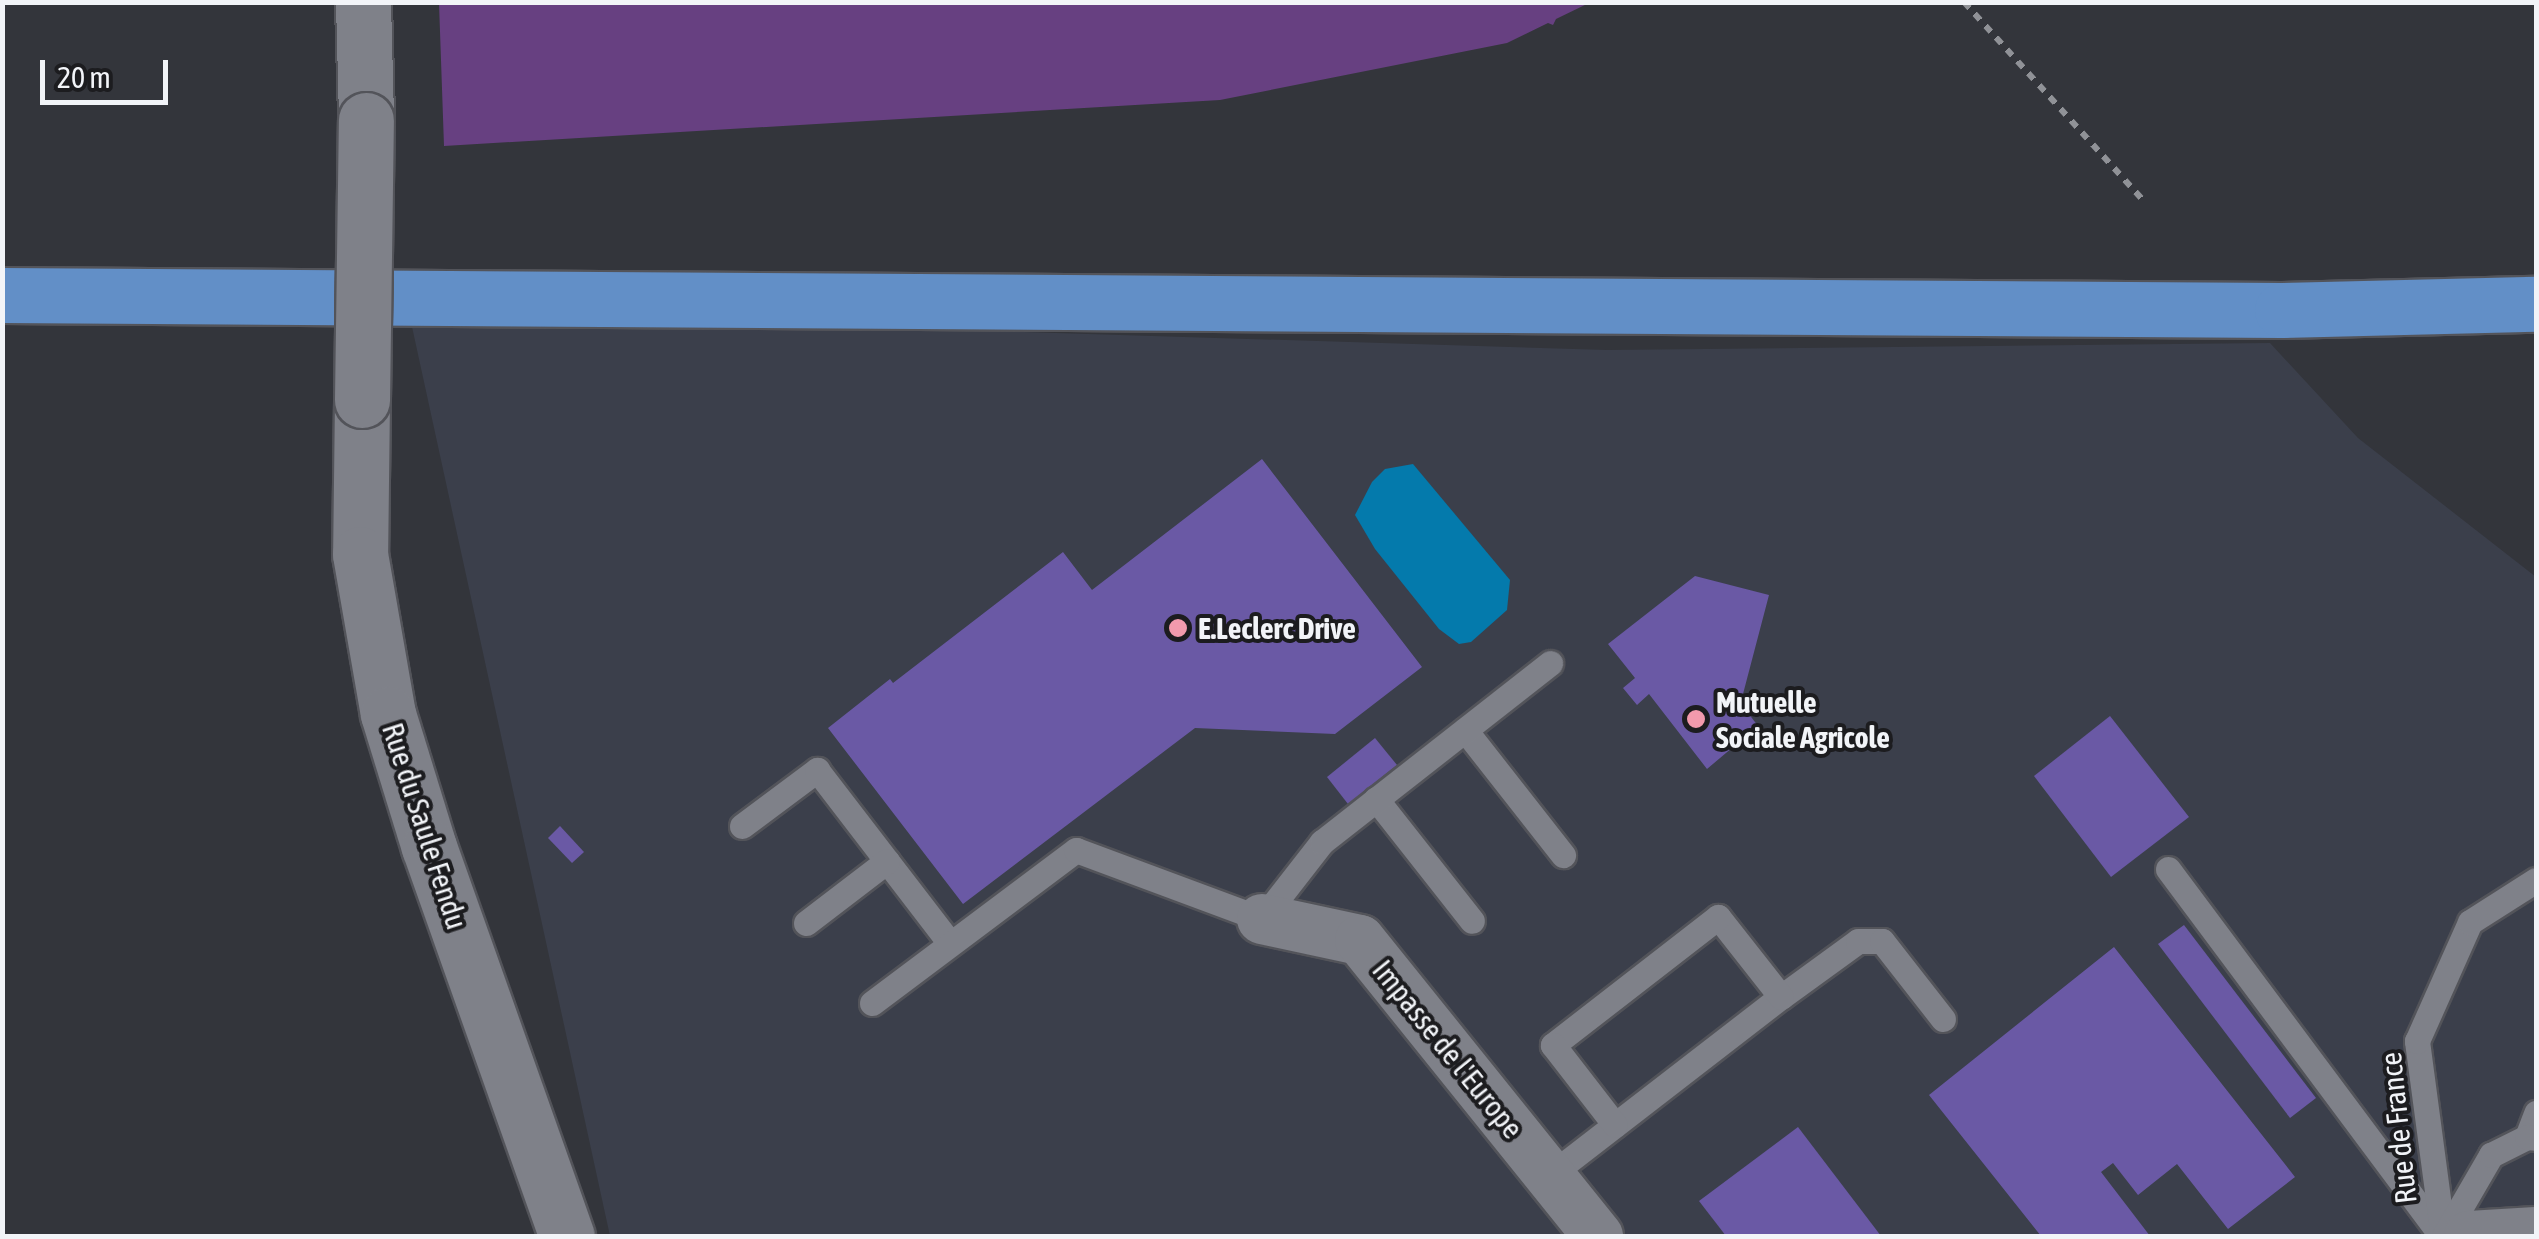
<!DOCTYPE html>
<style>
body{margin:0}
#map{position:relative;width:2539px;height:1239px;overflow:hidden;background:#33353b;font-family:"Asap Condensed",sans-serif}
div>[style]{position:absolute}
.built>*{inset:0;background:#3b3f4b}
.green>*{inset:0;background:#674081}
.water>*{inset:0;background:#047aac}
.building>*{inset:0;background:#6a59a5}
.path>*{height:6px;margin-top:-3px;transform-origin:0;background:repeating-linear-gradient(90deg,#909297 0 8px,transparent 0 16px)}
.roads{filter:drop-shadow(2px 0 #53545a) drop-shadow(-2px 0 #53545a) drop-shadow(0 2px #53545a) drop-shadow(0 -2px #53545a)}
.service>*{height:25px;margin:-12.5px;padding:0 12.5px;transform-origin:12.5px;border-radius:12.5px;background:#7f8189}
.minor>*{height:50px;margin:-25px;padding:0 25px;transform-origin:25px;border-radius:25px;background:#7f8189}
.tertiary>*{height:55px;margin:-27.5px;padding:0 27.5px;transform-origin:27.5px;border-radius:27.5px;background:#7f8189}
.primary>*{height:55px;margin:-27.5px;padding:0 27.5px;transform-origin:27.5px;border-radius:27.5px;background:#628fc7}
.bridges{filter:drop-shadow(2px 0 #53545a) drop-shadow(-2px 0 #53545a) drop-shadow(0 2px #53545a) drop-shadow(0 -2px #53545a)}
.tertiary-bridge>*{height:55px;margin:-27.5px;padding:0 27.5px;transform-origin:27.5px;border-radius:27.5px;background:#7f8189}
.dots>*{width:28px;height:28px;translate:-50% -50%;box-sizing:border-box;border:5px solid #1c1c1f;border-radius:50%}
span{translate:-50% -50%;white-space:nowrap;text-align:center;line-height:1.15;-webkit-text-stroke:8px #1c1c1f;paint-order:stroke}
.poi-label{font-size:30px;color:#f2f4f8;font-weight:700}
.left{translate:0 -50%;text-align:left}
.street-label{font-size:30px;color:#f2f4f8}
.frame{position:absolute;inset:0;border:5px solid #f2f4f8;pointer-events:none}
.scale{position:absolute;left:40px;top:60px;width:128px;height:45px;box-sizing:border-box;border:5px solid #f2f4f8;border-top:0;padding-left:12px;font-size:30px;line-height:35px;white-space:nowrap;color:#f2f4f8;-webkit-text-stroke:8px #1c1c1f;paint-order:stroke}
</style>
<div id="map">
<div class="built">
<div style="clip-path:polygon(409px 313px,1607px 350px,2270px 343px,2358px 438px,2536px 577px,2536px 1236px,610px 1236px)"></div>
</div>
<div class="green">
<div style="clip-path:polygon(439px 3px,439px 2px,1589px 3px,1556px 19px,1553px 25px,1548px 23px,1507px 43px,1220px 100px,444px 146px)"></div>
</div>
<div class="water">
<div style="clip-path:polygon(1413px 464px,1510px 580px,1507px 610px,1471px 642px,1459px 644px,1439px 629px,1375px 549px,1355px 515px,1372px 482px,1385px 469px)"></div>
</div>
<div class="building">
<div style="clip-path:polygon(1262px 459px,1422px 667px,1335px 734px,1195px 728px,963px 904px,828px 728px,890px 679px,893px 683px,1063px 552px,1092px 590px)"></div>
<div style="clip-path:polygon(1695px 576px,1769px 595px,1743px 694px,1742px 705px,1758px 726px,1707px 769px,1649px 694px,1637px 705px,1623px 688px,1635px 678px,1608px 644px)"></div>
<div style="clip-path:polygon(2110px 716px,2189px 817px,2111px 877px,2034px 776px)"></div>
<div style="clip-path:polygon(1375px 738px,1397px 765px,1348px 804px,1327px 777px)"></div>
<div style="clip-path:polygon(560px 826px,584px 852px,572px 863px,548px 838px)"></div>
<div style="clip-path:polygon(2184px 925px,2316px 1098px,2290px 1118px,2158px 944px)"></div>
<div style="clip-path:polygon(2114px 947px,2295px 1177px,2228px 1229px,2177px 1164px,2138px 1195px,2113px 1163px,2101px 1172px,2150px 1236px,2041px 1236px,1929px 1095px)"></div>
<div style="clip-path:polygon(1798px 1127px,1881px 1236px,1726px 1236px,1699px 1201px)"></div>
</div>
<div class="path">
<div style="left:1964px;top:2px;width:266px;rotate:47.9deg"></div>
</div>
<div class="roads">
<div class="service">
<div style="left:1465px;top:730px;width:159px;rotate:51.9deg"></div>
<div style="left:1376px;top:799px;width:155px;rotate:51.8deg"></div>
<div style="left:742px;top:826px;width:94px;rotate:-36.7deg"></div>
<div style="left:817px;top:770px;width:217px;rotate:52.5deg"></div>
<div style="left:2168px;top:869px;width:458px;rotate:53.3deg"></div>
<div style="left:806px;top:923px;width:102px;rotate:-37.4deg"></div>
<div style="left:1781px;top:997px;width:95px;rotate:-36deg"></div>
<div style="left:1858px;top:941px;width:24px"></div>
<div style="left:1882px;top:941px;width:99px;rotate:52deg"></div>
<div style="left:872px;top:1003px;width:255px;rotate:-36.9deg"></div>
<div style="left:1076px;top:850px;width:198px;rotate:20.4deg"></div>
<div style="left:1262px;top:919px;width:98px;rotate:-52.1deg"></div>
<div style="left:1322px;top:842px;width:290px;rotate:-38.1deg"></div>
<div style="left:2527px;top:1137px;width:26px;rotate:-69deg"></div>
<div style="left:1549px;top:1176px;width:293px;rotate:-37.7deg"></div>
<div style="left:1781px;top:997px;width:102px;rotate:-128.2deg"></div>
<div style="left:1718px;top:917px;width:209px;rotate:142.2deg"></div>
<div style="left:1553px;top:1045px;width:101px;rotate:52.2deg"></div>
<div style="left:2443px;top:1236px;width:197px;rotate:-97.6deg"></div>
<div style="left:2417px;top:1041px;width:130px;rotate:-66deg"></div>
<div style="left:2470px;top:922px;width:78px;rotate:-32.5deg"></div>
<div style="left:2444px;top:1236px;width:94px;rotate:-59.9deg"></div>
<div style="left:2491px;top:1155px;width:40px;rotate:-26.6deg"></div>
<div style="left:2527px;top:1137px;width:9px;rotate:6deg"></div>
</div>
<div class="minor">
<div style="left:1262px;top:919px;width:100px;rotate:12.1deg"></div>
<div style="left:1360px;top:940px;width:380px;rotate:51.2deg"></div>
<div style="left:2469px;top:1236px;width:67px;rotate:-3.4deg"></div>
</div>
<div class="tertiary">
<div style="left:363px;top:2px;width:118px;rotate:88.5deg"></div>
<div style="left:362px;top:400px;width:154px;rotate:90.7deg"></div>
<div style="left:360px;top:554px;width:162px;rotate:80.1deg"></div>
<div style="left:388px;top:714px;width:139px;rotate:72.9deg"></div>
<div style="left:429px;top:847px;width:413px;rotate:70.5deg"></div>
</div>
<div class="primary">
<div style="left:2px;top:295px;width:2280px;rotate:0.38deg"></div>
<div style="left:2282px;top:310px;width:254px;rotate:-1.4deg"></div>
</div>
</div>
<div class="bridges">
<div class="tertiary-bridge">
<div style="left:362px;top:400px;width:280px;rotate:-89.2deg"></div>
</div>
</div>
<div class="dots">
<div style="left:1178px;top:628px;background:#f29aad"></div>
<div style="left:1696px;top:719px;background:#f29aad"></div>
</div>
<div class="poi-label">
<span class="left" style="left:1198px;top:628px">E.Leclerc Drive</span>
<span class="left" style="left:1716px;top:719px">Mutuelle<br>Sociale Agricole</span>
</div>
<div class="street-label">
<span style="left:425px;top:826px;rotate:72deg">Rue du Saule Fendu</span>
<span style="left:1448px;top:1049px;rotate:51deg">Impasse de l'Europe</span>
<span style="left:2398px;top:1128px;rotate:-96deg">Rue de France</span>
</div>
<div class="frame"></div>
<div class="scale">20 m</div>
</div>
